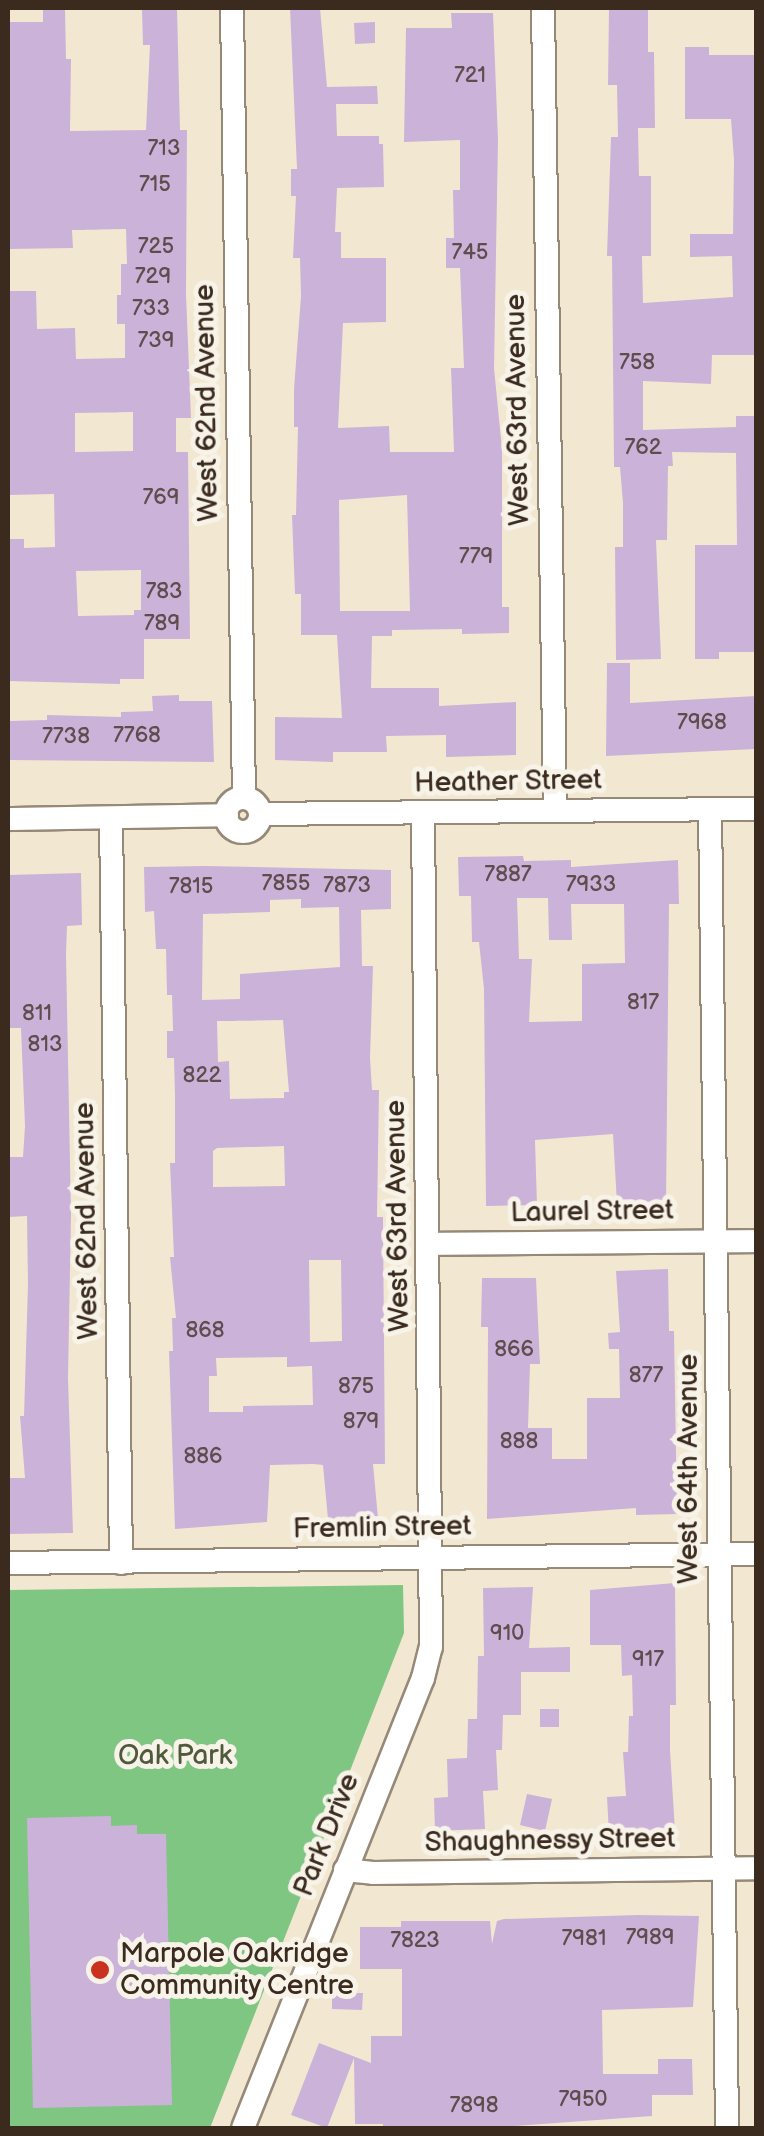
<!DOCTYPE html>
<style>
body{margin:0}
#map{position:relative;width:764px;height:2136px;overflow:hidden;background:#f2e8d1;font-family:"Balsamiq Sans",sans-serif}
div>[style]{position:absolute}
.green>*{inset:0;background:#7fc682}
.building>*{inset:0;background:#cbb2d9}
.roads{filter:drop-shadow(2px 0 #968978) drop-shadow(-2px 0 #968978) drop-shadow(0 2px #968978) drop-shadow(0 -2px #968978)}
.minor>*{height:22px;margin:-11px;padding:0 11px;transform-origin:11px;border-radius:11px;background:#fff}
.minor>.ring{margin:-11px;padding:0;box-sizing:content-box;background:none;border:22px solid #fff;border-radius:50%}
.dots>*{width:28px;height:28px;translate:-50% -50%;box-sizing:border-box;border:5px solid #f7f3e8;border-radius:50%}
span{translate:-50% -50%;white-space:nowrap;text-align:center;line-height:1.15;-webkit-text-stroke:10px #f7f3e8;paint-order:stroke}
.number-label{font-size:22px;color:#5f4c4d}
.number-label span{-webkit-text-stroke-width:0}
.street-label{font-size:28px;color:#3b2a1e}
.park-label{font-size:28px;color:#4f593c}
.poi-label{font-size:28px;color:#3b2a1e}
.left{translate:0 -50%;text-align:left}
.frame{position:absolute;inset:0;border:10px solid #3b2a1e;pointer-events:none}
</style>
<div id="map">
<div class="green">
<div style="clip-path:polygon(403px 1585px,404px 1633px,210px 2128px,8px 2128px,8px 1590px)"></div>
</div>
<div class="building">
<div style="clip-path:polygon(evenodd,43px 8px,65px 8px,66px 59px,71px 59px,70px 131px,146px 130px,150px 45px,143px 45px,142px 9px,177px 8px,180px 130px,187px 130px,186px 294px,191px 418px,176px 418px,176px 452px,188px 452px,190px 639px,144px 639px,144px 679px,120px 679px,120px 684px,8px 681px,8px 539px,24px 539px,24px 548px,55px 547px,54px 494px,8px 495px,8px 291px,36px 291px,37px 329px,75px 328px,76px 359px,125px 358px,125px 324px,117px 324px,117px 295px,121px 295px,121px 264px,127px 264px,126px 229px,72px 230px,73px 248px,8px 249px,8px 22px,43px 22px,43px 8px,133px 412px,133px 451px,75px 452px,75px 413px,133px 412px,43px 8px,141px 570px,141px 610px,134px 610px,134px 615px,78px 616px,76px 571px,141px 570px)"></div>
<div style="clip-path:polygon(evenodd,290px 8px,320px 8px,327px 87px,377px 86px,378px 104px,336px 104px,337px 136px,379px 136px,379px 144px,383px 144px,384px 187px,337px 188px,335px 232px,341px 232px,341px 258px,386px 258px,386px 322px,343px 323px,338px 428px,389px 426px,390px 452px,454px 452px,451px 368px,464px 368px,460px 268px,446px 268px,446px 238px,454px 238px,453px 190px,460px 190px,460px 140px,404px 142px,406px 28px,452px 28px,451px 13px,493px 13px,498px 140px,494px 368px,502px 449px,502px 607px,509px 607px,509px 633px,462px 634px,462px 629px,392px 630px,392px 636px,372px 636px,371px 688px,439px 688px,439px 706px,516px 702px,516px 755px,446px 757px,446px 735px,386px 736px,387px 752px,333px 752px,333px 762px,275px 760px,275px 717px,342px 718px,337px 635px,301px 635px,301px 594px,295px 594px,292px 515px,296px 515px,298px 427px,294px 427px,294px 389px,301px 296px,300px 258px,293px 258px,296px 196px,291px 196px,291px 169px,297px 169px,290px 8px,407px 495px,410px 611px,340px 611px,339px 500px,407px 495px)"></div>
<div style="clip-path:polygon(609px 8px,648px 8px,648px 52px,654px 52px,655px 128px,638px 128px,639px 176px,651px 176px,651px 256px,642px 256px,643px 303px,733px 297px,732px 256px,690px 257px,690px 234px,733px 234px,734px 160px,731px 119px,685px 119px,685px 47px,709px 47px,709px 55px,756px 55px,756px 355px,712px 355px,711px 384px,643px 381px,643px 430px,736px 427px,736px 416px,756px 416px,756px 652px,719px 652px,719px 659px,695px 659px,695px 545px,737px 545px,736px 453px,672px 452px,673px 466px,668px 466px,667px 540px,656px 540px,661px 659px,616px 660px,615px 547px,623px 547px,623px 503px,620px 467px,614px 467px,612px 256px,607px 256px,611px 137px,618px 137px,617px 85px,608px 85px)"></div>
<div style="clip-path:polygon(375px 22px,375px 43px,355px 44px,354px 23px)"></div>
<div style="clip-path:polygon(607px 663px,630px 663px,630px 703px,756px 696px,756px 749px,606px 756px)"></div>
<div style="clip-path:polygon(179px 695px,179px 701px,212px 701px,214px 762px,8px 760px,8px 721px,47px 720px,47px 715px,121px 717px,121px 712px,153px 711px,152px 696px)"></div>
<div style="clip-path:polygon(evenodd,523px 856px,524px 861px,571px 860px,571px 867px,678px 860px,679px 904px,669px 904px,666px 1205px,617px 1204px,613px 1134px,535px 1140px,537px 1205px,486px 1206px,484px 989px,479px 942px,472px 942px,471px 896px,459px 896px,458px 857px,523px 856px,517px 898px,548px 898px,549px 940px,572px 940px,571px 904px,624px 904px,625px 963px,582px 964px,582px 1021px,529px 1022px,532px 959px,519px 959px,517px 898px)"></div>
<div style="clip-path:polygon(evenodd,205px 866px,391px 870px,391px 909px,361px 910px,362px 966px,373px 966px,370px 1058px,372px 1090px,379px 1090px,377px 1217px,383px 1217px,385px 1464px,373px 1464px,379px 1529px,329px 1530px,323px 1465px,313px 1464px,270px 1465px,267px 1522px,175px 1529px,169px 1351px,173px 1351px,172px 1318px,176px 1318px,170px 1257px,174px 1257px,170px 1163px,175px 1163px,175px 1096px,174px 1058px,167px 1058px,167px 1031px,173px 1031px,172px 995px,167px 995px,166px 949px,156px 949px,154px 911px,145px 912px,144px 867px,205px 866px,301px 899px,301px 908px,339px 907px,340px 967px,240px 974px,240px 999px,202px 1000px,203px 914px,270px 912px,270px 900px,301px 899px,205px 866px,283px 1020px,289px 1092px,284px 1092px,284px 1098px,230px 1099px,229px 1061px,218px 1062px,217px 1021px,283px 1020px,205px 866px,284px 1146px,285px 1186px,213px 1187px,213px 1151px,217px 1148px,284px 1146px,205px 866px,309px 1260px,341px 1260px,342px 1341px,310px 1342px,309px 1260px,205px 866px,287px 1357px,287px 1367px,312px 1366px,313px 1405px,243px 1406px,243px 1412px,209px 1412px,209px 1376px,217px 1376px,216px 1358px,287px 1357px)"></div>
<div style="clip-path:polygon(81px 873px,82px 925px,67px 926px,66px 954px,71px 1215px,68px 1378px,73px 1533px,8px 1534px,10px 1478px,25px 1478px,20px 1416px,24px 1416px,28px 1284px,27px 1216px,8px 1217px,8px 1157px,23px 1157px,25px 1126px,21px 1028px,8px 1028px,8px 875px)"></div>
<div style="clip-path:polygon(668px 1269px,669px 1331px,674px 1331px,677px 1514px,636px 1515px,636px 1508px,487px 1519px,488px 1327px,481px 1327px,482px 1278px,536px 1278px,540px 1364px,530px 1364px,528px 1428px,552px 1428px,552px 1459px,587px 1459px,587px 1398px,620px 1398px,619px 1349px,609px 1349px,608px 1333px,620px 1332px,616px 1271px)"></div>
<div style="clip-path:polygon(675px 1583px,676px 1705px,670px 1705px,670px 1750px,675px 1831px,609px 1834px,607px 1797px,626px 1796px,623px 1752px,628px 1752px,629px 1716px,633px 1716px,632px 1675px,622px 1676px,621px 1645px,590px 1645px,590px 1590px)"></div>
<div style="clip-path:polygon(533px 1587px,529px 1648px,570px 1647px,570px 1672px,521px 1672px,521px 1715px,503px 1715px,502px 1750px,496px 1750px,498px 1790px,483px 1791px,485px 1829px,435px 1831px,434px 1798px,448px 1797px,447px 1759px,467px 1758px,468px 1719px,477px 1719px,478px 1656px,484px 1656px,483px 1588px)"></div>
<div style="clip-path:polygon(540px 1709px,559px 1709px,559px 1727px,540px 1727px)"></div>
<div style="clip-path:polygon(527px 1794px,552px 1799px,545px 1831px,520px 1825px)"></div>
<div style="clip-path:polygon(111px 1816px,111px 1826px,137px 1825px,137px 1834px,166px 1834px,172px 2105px,33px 2108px,27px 1818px)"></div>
<div style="clip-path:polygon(638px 1915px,699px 1916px,693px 2007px,602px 2010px,603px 2074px,658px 2074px,658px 2059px,692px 2059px,693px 2095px,652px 2095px,652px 2116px,488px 2128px,383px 2128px,383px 2124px,355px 2124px,354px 2058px,327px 2128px,291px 2115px,319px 2043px,371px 2063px,371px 2036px,402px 2036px,402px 1969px,360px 1969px,360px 1927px,401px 1927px,401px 1921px,490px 1921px,492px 1944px,497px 1921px,504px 1919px)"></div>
<div style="clip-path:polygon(332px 1993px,363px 1993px,362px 2010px,332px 2009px)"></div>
</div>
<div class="roads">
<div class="minor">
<div style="left:232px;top:8px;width:790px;rotate:89.13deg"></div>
<div style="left:543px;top:8px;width:803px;rotate:89.14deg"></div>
<div class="ring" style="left:226px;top:798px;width:12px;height:12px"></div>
<div style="left:710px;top:809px;width:1319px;rotate:89.26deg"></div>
<div style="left:260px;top:814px;width:496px;rotate:-0.6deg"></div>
<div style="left:111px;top:818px;width:745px;rotate:89.23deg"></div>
<div style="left:8px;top:819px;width:219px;rotate:-1deg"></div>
<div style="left:428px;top:1244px;width:328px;rotate:-0.5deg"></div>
<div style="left:8px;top:1563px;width:748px;rotate:-0.69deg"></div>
<div style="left:345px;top:1870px;width:28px;rotate:6deg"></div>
<div style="left:373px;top:1873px;width:383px;rotate:-0.7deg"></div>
<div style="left:243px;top:2128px;width:485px;rotate:-68.2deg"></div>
<div style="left:423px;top:1678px;width:32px;rotate:-76deg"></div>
<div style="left:431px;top:1647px;width:833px;rotate:-90.55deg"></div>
</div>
</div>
<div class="dots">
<div style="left:100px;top:1970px;background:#c8321e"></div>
</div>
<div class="number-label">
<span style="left:470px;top:76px">721</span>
<span style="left:164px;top:149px">713</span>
<span style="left:155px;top:185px">715</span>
<span style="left:156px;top:247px">725</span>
<span style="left:470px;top:253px">745</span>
<span style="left:153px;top:277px">729</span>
<span style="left:151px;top:309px">733</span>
<span style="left:156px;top:341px">739</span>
<span style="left:637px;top:363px">758</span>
<span style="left:643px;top:448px">762</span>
<span style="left:161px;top:498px">769</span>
<span style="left:476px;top:557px">779</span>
<span style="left:164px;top:592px">783</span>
<span style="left:162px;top:624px">789</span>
<span style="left:702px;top:723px">7968</span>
<span style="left:137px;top:736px">7768</span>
<span style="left:66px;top:737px">7738</span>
<span style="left:508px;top:875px">7887</span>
<span style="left:286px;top:884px">7855</span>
<span style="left:591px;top:885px">7933</span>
<span style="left:347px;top:886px">7873</span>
<span style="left:191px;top:887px">7815</span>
<span style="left:643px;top:1003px">817</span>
<span style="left:37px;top:1014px">811</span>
<span style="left:45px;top:1045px">813</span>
<span style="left:202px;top:1076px">822</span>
<span style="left:205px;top:1331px">868</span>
<span style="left:514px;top:1350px">866</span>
<span style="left:646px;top:1376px">877</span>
<span style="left:356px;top:1387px">875</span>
<span style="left:361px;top:1422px">879</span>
<span style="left:519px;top:1442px">888</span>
<span style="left:203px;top:1457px">886</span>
<span style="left:507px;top:1634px">910</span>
<span style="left:648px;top:1660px">917</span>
<span style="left:650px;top:1938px">7989</span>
<span style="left:584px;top:1939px">7981</span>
<span style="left:415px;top:1941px">7823</span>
<span style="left:583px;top:2100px">7950</span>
<span style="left:474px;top:2106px">7898</span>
</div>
<div class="street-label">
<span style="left:207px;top:403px;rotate:-91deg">West 62nd Avenue</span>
<span style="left:518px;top:410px;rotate:-91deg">West 63rd Avenue</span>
<span style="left:508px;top:782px;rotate:-1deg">Heather Street</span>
<span style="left:592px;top:1212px;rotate:-1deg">Laurel Street</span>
<span style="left:398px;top:1216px;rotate:-91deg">West 63rd Avenue</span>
<span style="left:87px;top:1221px;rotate:-91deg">West 62nd Avenue</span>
<span style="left:689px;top:1469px;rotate:-90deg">West 64th Avenue</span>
<span style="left:382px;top:1528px;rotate:-1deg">Fremlin Street</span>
<span style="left:327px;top:1835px;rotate:-68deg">Park Drive</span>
<span style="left:550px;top:1841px;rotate:-1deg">Shaughnessy Street</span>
</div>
<div class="park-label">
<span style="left:175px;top:1756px">Oak Park</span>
</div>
<div class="poi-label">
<span class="left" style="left:120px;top:1970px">Marpole Oakridge<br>Community Centre</span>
</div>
<div class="frame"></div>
</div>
